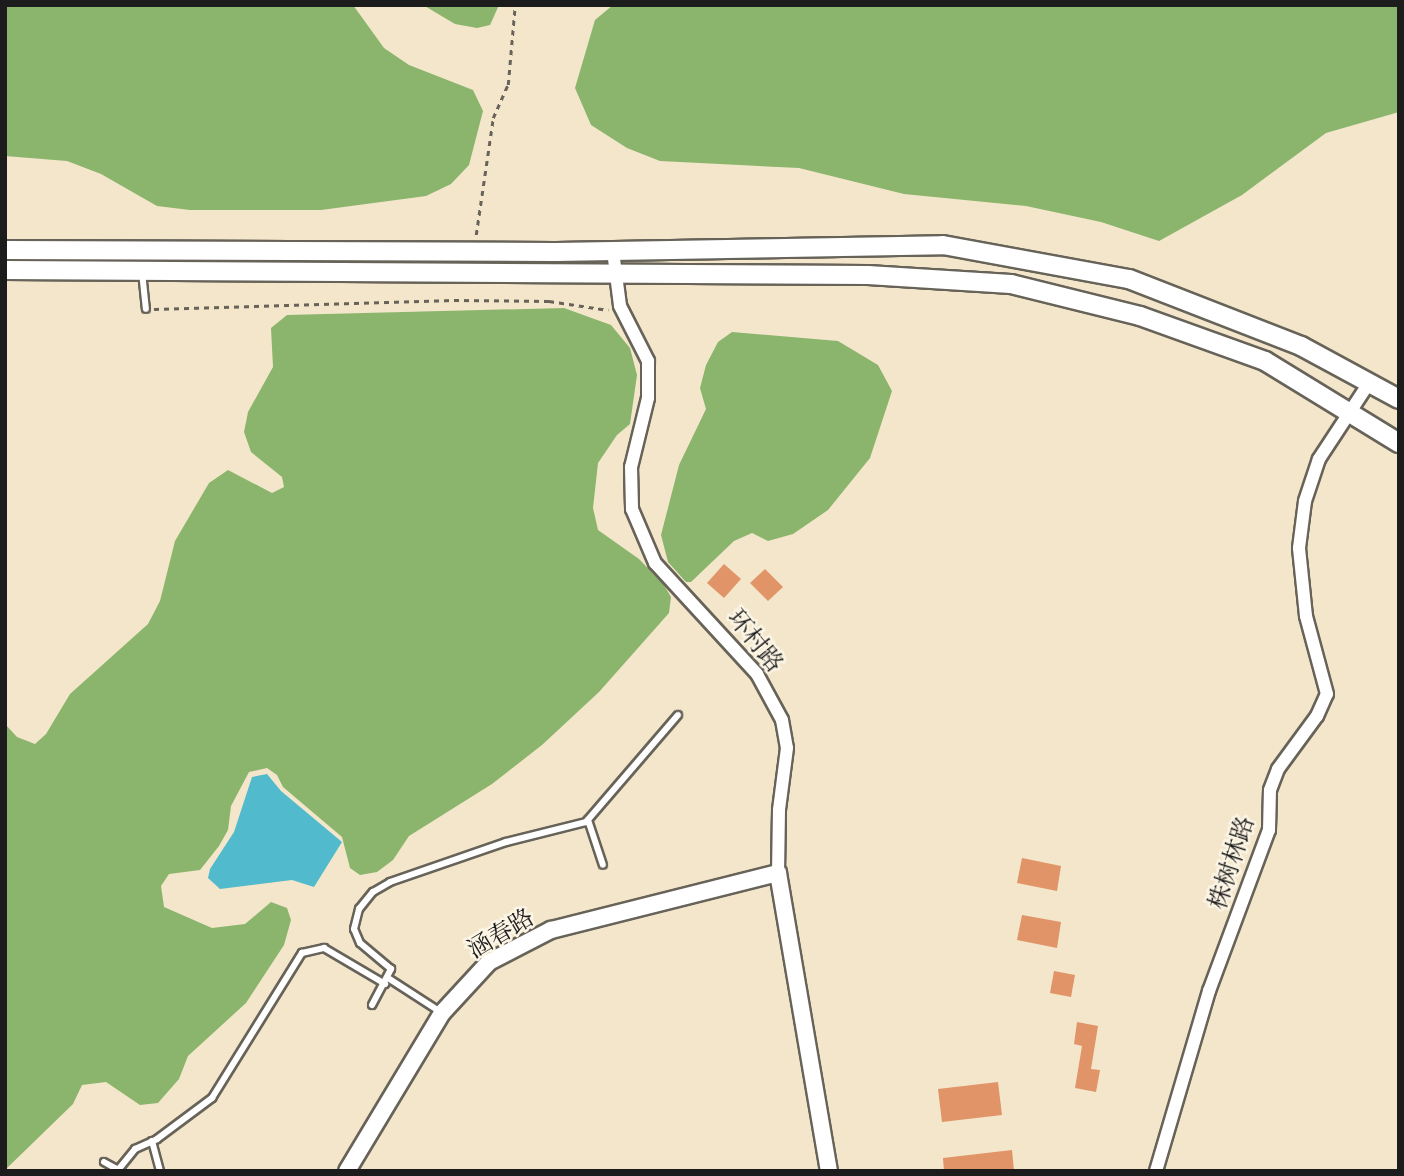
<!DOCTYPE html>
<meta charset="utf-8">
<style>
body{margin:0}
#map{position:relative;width:1404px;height:1176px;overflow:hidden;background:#f3e6cb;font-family:Cardo,"Noto Serif SC",serif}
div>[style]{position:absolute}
.forest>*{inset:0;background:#8bb56c}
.water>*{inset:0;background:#51bbcd}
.building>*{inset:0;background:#e09467}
.path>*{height:2.5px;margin-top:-1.25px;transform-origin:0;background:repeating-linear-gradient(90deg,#676359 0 5px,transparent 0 10px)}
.roads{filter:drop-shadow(2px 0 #676359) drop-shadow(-2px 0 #676359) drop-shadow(0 2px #676359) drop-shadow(0 -2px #676359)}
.service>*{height:6px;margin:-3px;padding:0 3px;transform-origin:3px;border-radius:3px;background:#fff}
.minor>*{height:12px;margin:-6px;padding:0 6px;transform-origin:6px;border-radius:6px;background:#fff}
.tertiary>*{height:16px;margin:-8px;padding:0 8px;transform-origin:8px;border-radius:8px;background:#fff}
.secondary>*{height:18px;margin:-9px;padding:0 9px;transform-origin:9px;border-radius:9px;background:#fff}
span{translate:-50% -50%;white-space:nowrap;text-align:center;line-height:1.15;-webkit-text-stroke:5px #fcf5e5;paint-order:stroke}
.street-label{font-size:24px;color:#1c1c1c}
.frame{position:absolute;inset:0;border:7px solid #1c1c1c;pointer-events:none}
</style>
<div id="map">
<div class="forest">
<div style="clip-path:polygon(5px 5px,353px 5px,384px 48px,409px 65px,473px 90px,483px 111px,469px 165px,451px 184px,426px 196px,321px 210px,190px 210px,157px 206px,101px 174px,67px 161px,5px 156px)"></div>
<div style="clip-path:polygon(423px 5px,499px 5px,490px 25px,477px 28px,455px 24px)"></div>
<div style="clip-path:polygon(613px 5px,1399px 5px,1399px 112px,1326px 133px,1242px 195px,1159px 241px,1101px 222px,1026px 206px,904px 194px,799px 168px,660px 161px,627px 148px,591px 125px,575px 88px,595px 20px)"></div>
<div style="clip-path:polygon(564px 308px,611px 325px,630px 348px,637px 375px,630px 424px,617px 435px,598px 463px,593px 508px,598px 530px,639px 559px,664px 585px,671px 597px,669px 613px,599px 692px,542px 745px,492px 784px,409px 836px,393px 860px,377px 872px,360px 875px,350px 868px,342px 837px,283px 787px,277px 775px,267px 768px,249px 772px,231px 806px,228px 830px,219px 846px,200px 870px,169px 874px,161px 886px,164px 907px,212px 928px,245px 924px,271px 902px,287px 908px,291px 920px,284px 945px,246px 1003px,188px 1056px,179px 1079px,158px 1103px,140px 1105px,106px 1082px,82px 1085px,73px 1104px,5px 1170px,5px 724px,17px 737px,35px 744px,46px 734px,70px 694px,148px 624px,160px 601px,175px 541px,209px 483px,228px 470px,272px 493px,284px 487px,282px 477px,251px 452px,244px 432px,248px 412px,273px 367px,271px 328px,287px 315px)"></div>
<div style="clip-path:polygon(732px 332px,838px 341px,878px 365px,892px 391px,870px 458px,828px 510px,793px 534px,768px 541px,752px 533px,734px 541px,691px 582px,686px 582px,668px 562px,661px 535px,679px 465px,706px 409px,700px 388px,706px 365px,718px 342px)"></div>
</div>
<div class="water">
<div style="clip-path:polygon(267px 774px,281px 791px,342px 842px,314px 887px,292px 880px,220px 889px,208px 878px,210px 869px,234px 832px,252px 777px)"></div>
</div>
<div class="building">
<div style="clip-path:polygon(724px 564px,741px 579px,724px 598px,707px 583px)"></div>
<div style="clip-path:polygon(765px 569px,783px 587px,768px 601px,750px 583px)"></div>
<div style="clip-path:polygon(1022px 858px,1061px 866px,1057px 891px,1017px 883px)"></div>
<div style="clip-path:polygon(1022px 915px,1061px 922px,1057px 948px,1017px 940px)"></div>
<div style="clip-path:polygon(1054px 971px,1075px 975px,1071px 997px,1050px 993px)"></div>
<div style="clip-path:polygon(1077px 1022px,1098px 1026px,1091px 1069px,1100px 1070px,1096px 1092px,1075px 1088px,1082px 1046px,1074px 1044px)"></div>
<div style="clip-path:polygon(998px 1082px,1002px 1115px,942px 1122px,938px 1089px)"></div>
<div style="clip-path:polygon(1012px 1150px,1014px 1171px,944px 1171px,943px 1158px)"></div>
</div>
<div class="path">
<div style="left:476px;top:235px;width:118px;rotate:-81.7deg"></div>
<div style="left:493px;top:118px;width:36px;rotate:-66deg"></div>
<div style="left:508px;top:85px;width:80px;rotate:-85deg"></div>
<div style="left:154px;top:309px;width:300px;rotate:-1.7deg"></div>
<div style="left:454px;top:300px;width:95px;rotate:0.6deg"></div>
<div style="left:549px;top:301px;width:60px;rotate:8.7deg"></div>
</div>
<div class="roads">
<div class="service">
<div style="left:142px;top:272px;width:37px;rotate:84deg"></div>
<div style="left:588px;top:820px;width:47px;rotate:71.6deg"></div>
<div style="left:388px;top:978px;width:64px;rotate:32.9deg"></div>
<div style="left:372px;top:1005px;width:41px;rotate:-62.2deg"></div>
<div style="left:391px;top:969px;width:40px;rotate:-140deg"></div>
<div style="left:360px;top:943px;width:15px;rotate:-113deg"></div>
<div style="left:354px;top:929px;width:21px;rotate:-76deg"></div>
<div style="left:359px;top:909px;width:22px;rotate:-51deg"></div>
<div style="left:373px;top:892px;width:20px;rotate:-30deg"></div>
<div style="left:390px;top:882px;width:123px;rotate:-19deg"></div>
<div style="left:506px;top:842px;width:82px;rotate:-14deg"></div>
<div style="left:586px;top:822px;width:141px;rotate:-49.3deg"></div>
<div style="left:152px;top:1141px;width:31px;rotate:75deg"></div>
<div style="left:104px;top:1162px;width:18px;rotate:29deg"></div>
<div style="left:118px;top:1170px;width:27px;rotate:-51deg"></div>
<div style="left:135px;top:1149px;width:24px;rotate:-24deg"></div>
<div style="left:157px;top:1139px;width:69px;rotate:-36.7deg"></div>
<div style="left:212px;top:1098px;width:171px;rotate:-58.2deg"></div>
<div style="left:302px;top:953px;width:23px;rotate:-13deg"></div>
<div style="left:324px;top:948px;width:71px;rotate:30.5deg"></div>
</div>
<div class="minor">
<div style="left:613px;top:251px;width:55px;rotate:82.7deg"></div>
<div style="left:620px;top:306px;width:62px;rotate:63deg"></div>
<div style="left:648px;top:361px;width:37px;rotate:90deg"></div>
<div style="left:648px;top:398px;width:71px;rotate:103.8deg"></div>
<div style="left:631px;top:467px;width:42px;rotate:88.6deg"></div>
<div style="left:632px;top:509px;width:59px;rotate:66.9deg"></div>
<div style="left:655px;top:563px;width:151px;rotate:47.4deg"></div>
<div style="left:757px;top:674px;width:52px;rotate:61.5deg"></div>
<div style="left:782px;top:720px;width:28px;rotate:80deg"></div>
<div style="left:787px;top:748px;width:63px;rotate:97.4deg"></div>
<div style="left:779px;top:810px;width:63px;rotate:90.9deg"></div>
<div style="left:1156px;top:1171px;width:188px;rotate:-73.6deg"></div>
<div style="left:1209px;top:991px;width:172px;rotate:-69.6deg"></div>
<div style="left:1269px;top:830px;width:40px;rotate:-88.6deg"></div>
<div style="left:1270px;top:790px;width:22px;rotate:-69deg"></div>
<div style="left:1278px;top:769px;width:66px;rotate:-53.7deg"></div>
<div style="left:1317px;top:716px;width:24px;rotate:-66deg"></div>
<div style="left:1327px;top:694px;width:81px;rotate:-105.1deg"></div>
<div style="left:1306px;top:616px;width:68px;rotate:-95.9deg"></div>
<div style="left:1299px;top:548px;width:47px;rotate:-82.7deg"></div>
<div style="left:1305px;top:501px;width:44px;rotate:-71.6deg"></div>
<div style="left:1319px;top:459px;width:91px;rotate:-56.7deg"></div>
</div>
<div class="tertiary">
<div style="left:347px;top:1171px;width:184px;rotate:-59deg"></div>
<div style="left:442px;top:1013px;width:69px;rotate:-47.3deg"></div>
<div style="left:489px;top:962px;width:70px;rotate:-27.3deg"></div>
<div style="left:551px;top:930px;width:234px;rotate:-14.1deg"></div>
<div style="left:778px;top:873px;width:302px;rotate:80.3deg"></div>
</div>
<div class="secondary">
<div style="left:5px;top:250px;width:551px;rotate:0.21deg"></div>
<div style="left:556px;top:252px;width:387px;rotate:-1deg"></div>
<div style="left:943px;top:245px;width:189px;rotate:10.4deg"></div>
<div style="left:1129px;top:279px;width:185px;rotate:21.3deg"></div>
<div style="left:1301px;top:346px;width:111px;rotate:28.4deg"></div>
<div style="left:5px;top:270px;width:863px;rotate:0.33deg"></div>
<div style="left:868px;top:275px;width:143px;rotate:3.6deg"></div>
<div style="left:1011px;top:284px;width:133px;rotate:13.9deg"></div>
<div style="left:1140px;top:316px;width:133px;rotate:19.8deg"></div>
<div style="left:1265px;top:361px;width:157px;rotate:31.5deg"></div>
</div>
</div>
<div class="street-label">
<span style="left:755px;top:641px;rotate:51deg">环村路</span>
<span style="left:1232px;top:863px;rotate:-72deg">株树林路</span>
<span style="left:501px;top:934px;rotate:-31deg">涵春路</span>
</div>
<div class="frame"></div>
</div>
